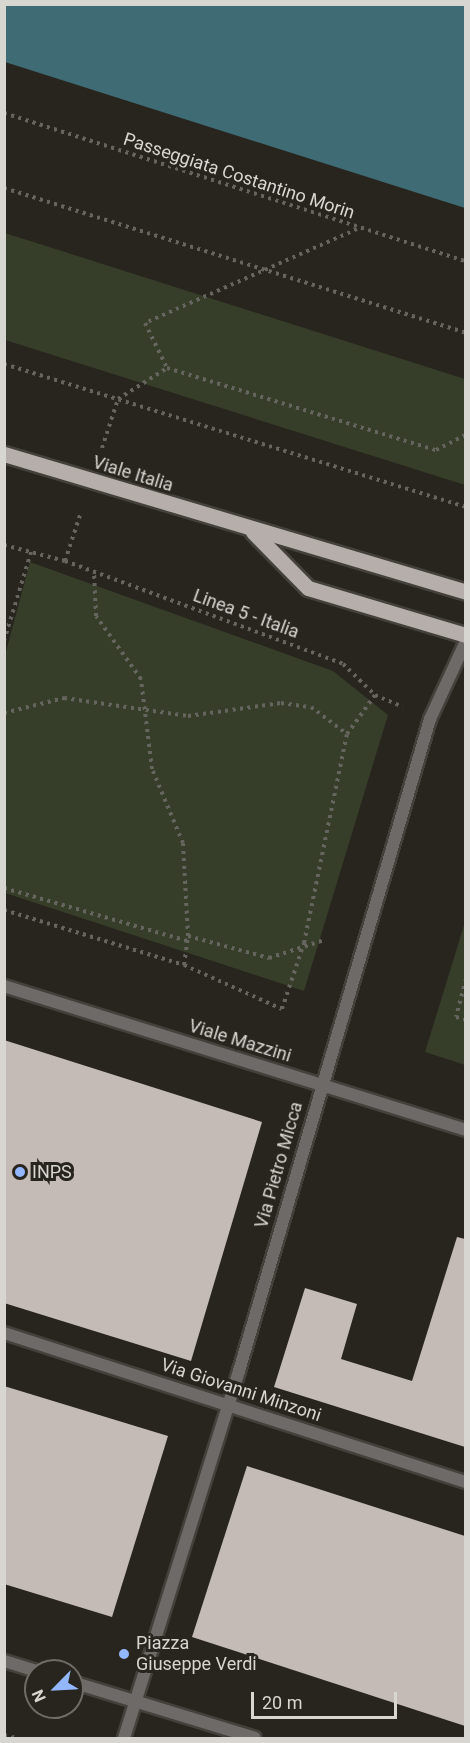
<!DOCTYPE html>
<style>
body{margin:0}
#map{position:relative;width:470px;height:1743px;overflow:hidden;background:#28251f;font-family:Roboto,sans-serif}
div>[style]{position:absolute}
.green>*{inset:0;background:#363d28}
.water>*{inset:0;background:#3f6b75}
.building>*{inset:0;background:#c4bab6}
.path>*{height:4px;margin-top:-2px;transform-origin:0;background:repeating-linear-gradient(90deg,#66645e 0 3px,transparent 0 7.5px)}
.roads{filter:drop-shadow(2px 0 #44413b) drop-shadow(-2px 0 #44413b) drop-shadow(0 2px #44413b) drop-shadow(0 -2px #44413b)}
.lane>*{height:12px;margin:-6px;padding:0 6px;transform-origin:6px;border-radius:6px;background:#6e6a68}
.street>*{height:12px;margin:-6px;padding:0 6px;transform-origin:6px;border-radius:6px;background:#6e6a68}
.primary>*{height:15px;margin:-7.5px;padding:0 7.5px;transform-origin:7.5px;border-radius:7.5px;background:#b6aeaa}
.dots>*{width:16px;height:16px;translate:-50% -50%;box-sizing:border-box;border:3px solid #28251f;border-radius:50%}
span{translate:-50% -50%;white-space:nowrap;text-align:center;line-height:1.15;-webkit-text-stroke:6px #28251f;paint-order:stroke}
.street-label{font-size:18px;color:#d7d6d1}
.poi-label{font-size:18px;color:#d7d6d1}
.left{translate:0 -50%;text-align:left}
.frame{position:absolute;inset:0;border:6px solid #d7d6d1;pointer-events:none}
.north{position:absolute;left:24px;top:1659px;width:60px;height:60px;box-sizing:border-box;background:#28251f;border:2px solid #6e6c66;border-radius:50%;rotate:246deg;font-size:16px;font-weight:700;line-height:24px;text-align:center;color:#d7d6d1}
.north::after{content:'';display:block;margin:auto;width:21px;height:27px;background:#93b7fd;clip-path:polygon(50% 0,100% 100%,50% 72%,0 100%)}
.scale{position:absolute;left:251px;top:1692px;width:146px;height:27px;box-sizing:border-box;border:3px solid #d7d6d1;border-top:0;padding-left:8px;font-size:18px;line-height:21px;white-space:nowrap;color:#d7d6d1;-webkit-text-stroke:4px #28251f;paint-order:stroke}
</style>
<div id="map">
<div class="green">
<div style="clip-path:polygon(5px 233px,465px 379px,465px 485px,5px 340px)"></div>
<div style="clip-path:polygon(30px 562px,333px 671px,388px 715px,304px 991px,5px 893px,5px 655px)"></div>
<div style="clip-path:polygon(465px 922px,465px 1065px,425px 1052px)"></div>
</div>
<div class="water">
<div style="clip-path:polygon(5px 4px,465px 5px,465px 208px,5px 62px)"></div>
</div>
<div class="building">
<div style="clip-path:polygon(4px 1040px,262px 1122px,191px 1361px,4px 1303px)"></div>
<div style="clip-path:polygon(457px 1237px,465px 1239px,465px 1447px,274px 1387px,305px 1288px,357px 1304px,341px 1359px,412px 1381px)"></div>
<div style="clip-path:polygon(4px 1386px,168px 1436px,112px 1617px,4px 1584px)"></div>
<div style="clip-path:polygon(247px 1466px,465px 1536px,465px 1726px,192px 1637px)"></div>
</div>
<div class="path">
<div style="left:4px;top:113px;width:485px;rotate:17.8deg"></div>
<div style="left:4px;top:188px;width:484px;rotate:17.4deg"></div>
<div style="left:357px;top:229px;width:232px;rotate:156.1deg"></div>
<div style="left:145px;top:323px;width:50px;rotate:63.9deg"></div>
<div style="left:167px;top:368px;width:281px;rotate:17deg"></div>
<div style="left:436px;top:450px;width:34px;rotate:-27deg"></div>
<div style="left:4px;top:364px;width:484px;rotate:17.2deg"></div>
<div style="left:102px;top:448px;width:52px;rotate:-71.9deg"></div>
<div style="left:118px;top:399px;width:58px;rotate:-32.3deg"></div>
<div style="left:4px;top:545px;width:63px;rotate:14.7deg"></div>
<div style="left:65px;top:561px;width:296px;rotate:20.3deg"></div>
<div style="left:343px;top:664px;width:45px;rotate:44.1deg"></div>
<div style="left:375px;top:695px;width:30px;rotate:23deg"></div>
<div style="left:65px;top:561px;width:52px;rotate:-71.9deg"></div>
<div style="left:4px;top:641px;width:93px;rotate:-73.1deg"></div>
<div style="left:4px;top:713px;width:62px;rotate:-14deg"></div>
<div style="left:64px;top:698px;width:125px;rotate:8.3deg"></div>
<div style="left:188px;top:716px;width:94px;rotate:-8deg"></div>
<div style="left:281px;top:703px;width:30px;rotate:8deg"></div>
<div style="left:311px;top:707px;width:45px;rotate:36.9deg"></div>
<div style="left:347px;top:734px;width:48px;rotate:-54.3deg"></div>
<div style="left:4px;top:888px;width:191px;rotate:16.1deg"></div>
<div style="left:4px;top:910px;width:188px;rotate:17deg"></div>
<div style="left:184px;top:965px;width:29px;rotate:-82deg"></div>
<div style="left:188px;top:936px;width:93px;rotate:-93.1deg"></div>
<div style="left:183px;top:843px;width:80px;rotate:-112.7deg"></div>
<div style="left:152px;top:769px;width:91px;rotate:-97deg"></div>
<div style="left:141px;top:679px;width:77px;rotate:-125.5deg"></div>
<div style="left:96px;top:616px;width:44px;rotate:-92.6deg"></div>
<div style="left:188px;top:936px;width:84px;rotate:15.2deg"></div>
<div style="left:269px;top:958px;width:58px;rotate:-18.1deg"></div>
<div style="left:184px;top:965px;width:107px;rotate:24.2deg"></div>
<div style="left:282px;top:1009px;width:70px;rotate:-71.6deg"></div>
<div style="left:304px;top:943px;width:213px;rotate:-78.4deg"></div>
<div style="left:466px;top:979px;width:39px;rotate:105deg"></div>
<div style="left:456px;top:1017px;width:10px;rotate:17deg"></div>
<div style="left:4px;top:1735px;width:12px;rotate:14deg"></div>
</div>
<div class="roads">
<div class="lane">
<div style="left:4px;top:1661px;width:34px;rotate:17deg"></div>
<div style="left:72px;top:1682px;width:191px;rotate:17deg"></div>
</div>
<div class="street">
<div style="left:4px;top:986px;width:484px;rotate:17.3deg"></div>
<div style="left:4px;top:1333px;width:485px;rotate:17.9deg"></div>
<div style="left:124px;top:1738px;width:385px;rotate:-72.6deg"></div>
<div style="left:239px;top:1371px;width:679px;rotate:-73.67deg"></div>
<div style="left:430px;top:719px;width:86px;rotate:-65.2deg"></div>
</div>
<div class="primary">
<div style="left:4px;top:454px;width:482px;rotate:16.6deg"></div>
<div style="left:253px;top:532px;width:78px;rotate:45.5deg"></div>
<div style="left:308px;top:588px;width:165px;rotate:16.6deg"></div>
</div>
</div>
<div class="dots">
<div style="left:20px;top:1172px;background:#93b7fd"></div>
<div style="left:124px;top:1654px;background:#93b7fd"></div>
</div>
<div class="street-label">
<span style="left:239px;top:176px;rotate:18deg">Passeggiata Costantino Morin</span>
<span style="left:133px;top:474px;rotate:17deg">Viale Italia</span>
<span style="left:246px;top:614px;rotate:20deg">Linea 5 - Italia</span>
<span style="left:240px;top:1041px;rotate:17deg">Viale Mazzini</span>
<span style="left:279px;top:1165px;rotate:-74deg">Via Pietro Micca</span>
<span style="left:241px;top:1390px;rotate:18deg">Via Giovanni Minzoni</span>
</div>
<div class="poi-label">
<span class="left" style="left:32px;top:1172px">INPS</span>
<span class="left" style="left:136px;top:1654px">Piazza<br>Giuseppe Verdi</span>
</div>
<div class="frame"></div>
<div class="north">N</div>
<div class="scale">20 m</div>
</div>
